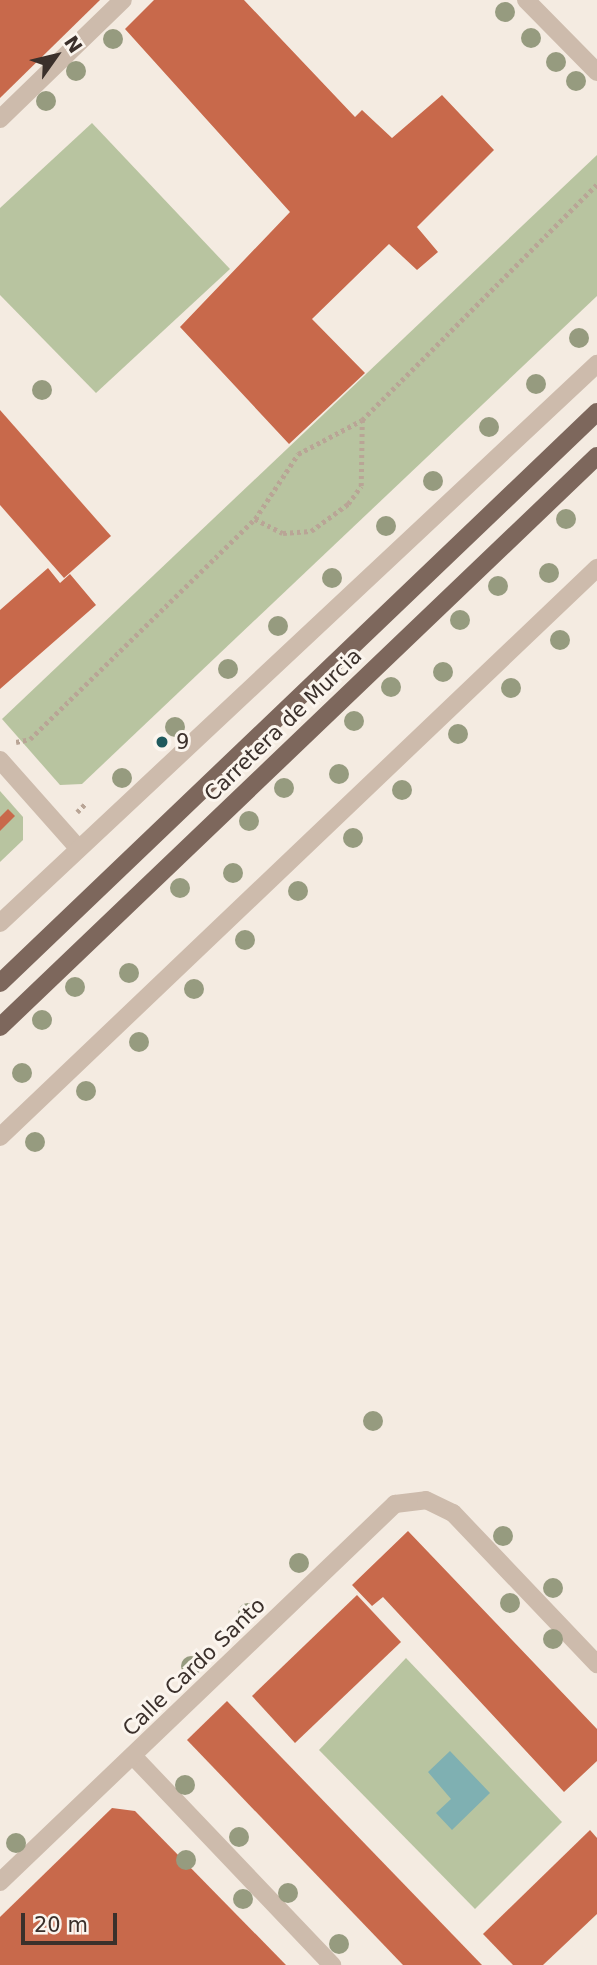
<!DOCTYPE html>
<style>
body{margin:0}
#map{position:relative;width:597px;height:1965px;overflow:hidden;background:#f4ebe1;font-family:"DejaVu Sans",sans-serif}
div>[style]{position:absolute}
.green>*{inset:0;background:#b8c4a0}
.water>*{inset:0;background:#7fb0b2}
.building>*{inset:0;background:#c8694b}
.path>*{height:4.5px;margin-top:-2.25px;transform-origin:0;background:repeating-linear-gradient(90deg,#b9a596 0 3.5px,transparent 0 7px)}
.pedestrian>*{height:18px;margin:-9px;padding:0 9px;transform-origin:9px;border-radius:9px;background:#cdbbac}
.minor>*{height:18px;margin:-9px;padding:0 9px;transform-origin:9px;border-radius:9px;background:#cdbbac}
.primary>*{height:18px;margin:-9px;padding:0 9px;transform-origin:9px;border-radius:9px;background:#7d675c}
.trees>*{width:20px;height:20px;margin:-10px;border-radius:50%;background:#969b7f}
.dots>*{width:19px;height:19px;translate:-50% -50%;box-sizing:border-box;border:4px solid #fbf5ee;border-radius:50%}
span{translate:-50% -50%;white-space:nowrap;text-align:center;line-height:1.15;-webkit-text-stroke:6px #fbf5ee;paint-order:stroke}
.street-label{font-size:21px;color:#3b302b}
.poi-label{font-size:21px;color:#3b302b}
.left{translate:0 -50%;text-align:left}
.north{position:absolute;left:21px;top:21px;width:70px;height:70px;-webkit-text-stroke:5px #fbf5ee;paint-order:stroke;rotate:56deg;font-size:19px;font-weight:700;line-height:28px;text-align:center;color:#3b302b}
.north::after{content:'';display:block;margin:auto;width:24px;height:32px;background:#3b302b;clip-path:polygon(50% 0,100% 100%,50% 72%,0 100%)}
.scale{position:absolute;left:21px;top:1913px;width:96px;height:32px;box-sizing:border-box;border:4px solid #3b302b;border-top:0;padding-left:9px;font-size:21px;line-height:24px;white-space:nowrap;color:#3b302b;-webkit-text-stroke:5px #fbf5ee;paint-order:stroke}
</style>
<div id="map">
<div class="green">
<div style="clip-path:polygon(92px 123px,230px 269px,96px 393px,0 295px,0 208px)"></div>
<div style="clip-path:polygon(597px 155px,597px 296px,82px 784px,60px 785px,2px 719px)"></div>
<div style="clip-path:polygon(0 791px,23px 817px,23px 840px,0 862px)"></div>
<div style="clip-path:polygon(406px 1658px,562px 1822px,475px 1909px,319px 1750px)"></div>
</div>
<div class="water">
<div style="clip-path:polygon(450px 1751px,490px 1793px,452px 1830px,436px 1813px,451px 1799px,428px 1772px)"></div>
</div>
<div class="building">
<div style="clip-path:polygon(0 0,100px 0,0 98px)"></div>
<div style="clip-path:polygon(154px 0,244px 0,355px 117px,362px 110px,392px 138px,442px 95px,494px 150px,417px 227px,438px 252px,417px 270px,389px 244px,312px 319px,365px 373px,289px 444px,180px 327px,290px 212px,125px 29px)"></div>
<div style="clip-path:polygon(0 410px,111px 536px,64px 578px,0 505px)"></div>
<div style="clip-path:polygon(48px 568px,60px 583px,70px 574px,96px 605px,0 689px,0 610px)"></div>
<div style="clip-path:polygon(8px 809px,15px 816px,0 831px,0 817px)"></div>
<div style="clip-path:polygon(408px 1531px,597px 1729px,597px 1761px,564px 1792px,383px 1597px,372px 1606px,352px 1585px)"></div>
<div style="clip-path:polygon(357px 1595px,401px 1642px,295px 1743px,252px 1696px)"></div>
<div style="clip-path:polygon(227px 1701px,482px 1965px,403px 1965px,187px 1740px)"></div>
<div style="clip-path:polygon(112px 1808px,135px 1811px,286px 1965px,0 1965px,0 1917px)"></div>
<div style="clip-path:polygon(590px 1830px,597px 1838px,597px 1914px,543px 1965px,513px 1965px,483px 1934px)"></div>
</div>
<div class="path">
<div style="left:255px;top:519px;width:78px;rotate:-56.5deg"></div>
<div style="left:298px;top:454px;width:72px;rotate:-28deg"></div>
<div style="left:16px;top:742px;width:14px;rotate:-12deg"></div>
<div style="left:30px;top:739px;width:315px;rotate:-44.4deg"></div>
<div style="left:255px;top:519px;width:31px;rotate:27deg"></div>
<div style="left:283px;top:533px;width:28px;rotate:-4deg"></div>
<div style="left:311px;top:531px;width:46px;rotate:-36.1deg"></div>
<div style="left:348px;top:504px;width:22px;rotate:-54deg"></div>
<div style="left:361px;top:486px;width:66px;rotate:-89.1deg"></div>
<div style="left:362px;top:420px;width:333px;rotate:-45.1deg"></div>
<div style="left:77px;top:812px;width:13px;rotate:-45deg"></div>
</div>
<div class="pedestrian">
<div style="left:0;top:119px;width:171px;rotate:-44.1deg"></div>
</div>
<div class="minor">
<div style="left:526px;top:0;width:101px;rotate:45.4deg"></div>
<div style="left:0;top:760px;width:118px;rotate:48.4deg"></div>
<div style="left:0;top:923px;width:818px;rotate:-43.12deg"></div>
<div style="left:0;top:1137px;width:825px;rotate:-43.62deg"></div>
<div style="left:133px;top:1756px;width:289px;rotate:46.4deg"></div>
<div style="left:0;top:1882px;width:547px;rotate:-43.74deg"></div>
<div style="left:395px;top:1504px;width:31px;rotate:-7deg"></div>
<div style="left:426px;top:1500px;width:30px;rotate:26deg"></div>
<div style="left:453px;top:1513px;width:209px;rotate:46.4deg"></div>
</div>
<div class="primary">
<div style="left:0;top:983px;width:826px;rotate:-43.72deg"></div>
<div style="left:0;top:1027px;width:826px;rotate:-43.72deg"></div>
</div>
<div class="trees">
<div style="left:505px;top:12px"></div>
<div style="left:531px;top:38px"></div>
<div style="left:113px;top:39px"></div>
<div style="left:556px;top:62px"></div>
<div style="left:76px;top:71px"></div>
<div style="left:576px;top:81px"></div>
<div style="left:46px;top:101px"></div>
<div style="left:579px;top:338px"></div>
<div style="left:536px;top:384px"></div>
<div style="left:42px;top:390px"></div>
<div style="left:489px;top:427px"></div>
<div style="left:433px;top:481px"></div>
<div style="left:566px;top:519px"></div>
<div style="left:386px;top:526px"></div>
<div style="left:549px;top:573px"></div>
<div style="left:332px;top:578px"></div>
<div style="left:498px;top:586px"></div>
<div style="left:460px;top:620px"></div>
<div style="left:278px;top:626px"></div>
<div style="left:560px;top:640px"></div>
<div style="left:228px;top:669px"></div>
<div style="left:443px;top:672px"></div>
<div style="left:391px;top:687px"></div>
<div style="left:511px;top:688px"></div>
<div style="left:354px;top:721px"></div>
<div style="left:175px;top:727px"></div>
<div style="left:458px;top:734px"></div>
<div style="left:339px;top:774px"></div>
<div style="left:122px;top:778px"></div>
<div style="left:284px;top:788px"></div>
<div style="left:402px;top:790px"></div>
<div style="left:249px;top:821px"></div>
<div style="left:353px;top:838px"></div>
<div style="left:233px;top:873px"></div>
<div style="left:180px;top:888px"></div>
<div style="left:298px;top:891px"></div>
<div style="left:245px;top:940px"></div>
<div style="left:129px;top:973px"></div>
<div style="left:75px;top:987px"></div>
<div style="left:194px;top:989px"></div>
<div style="left:42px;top:1020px"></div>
<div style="left:139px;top:1042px"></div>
<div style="left:22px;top:1073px"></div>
<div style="left:86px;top:1091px"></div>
<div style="left:35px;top:1142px"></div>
<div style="left:373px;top:1421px"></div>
<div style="left:503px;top:1536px"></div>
<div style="left:299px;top:1563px"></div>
<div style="left:553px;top:1588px"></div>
<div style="left:510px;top:1603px"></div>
<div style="left:248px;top:1613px"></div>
<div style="left:553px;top:1639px"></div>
<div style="left:191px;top:1666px"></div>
<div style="left:185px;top:1785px"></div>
<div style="left:239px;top:1837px"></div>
<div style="left:16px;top:1843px"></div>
<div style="left:186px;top:1860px"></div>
<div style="left:288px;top:1893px"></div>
<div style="left:243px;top:1899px"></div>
<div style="left:339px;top:1944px"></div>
</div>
<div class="dots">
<div style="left:162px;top:742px;background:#1f5a5e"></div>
</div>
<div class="street-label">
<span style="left:283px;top:725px;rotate:-44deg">Carretera de Murcia</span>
<span style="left:194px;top:1667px;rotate:-44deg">Calle Cardo Santo</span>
</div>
<div class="poi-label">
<span class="left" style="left:176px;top:742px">9</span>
</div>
<div class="north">N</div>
<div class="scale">20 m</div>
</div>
